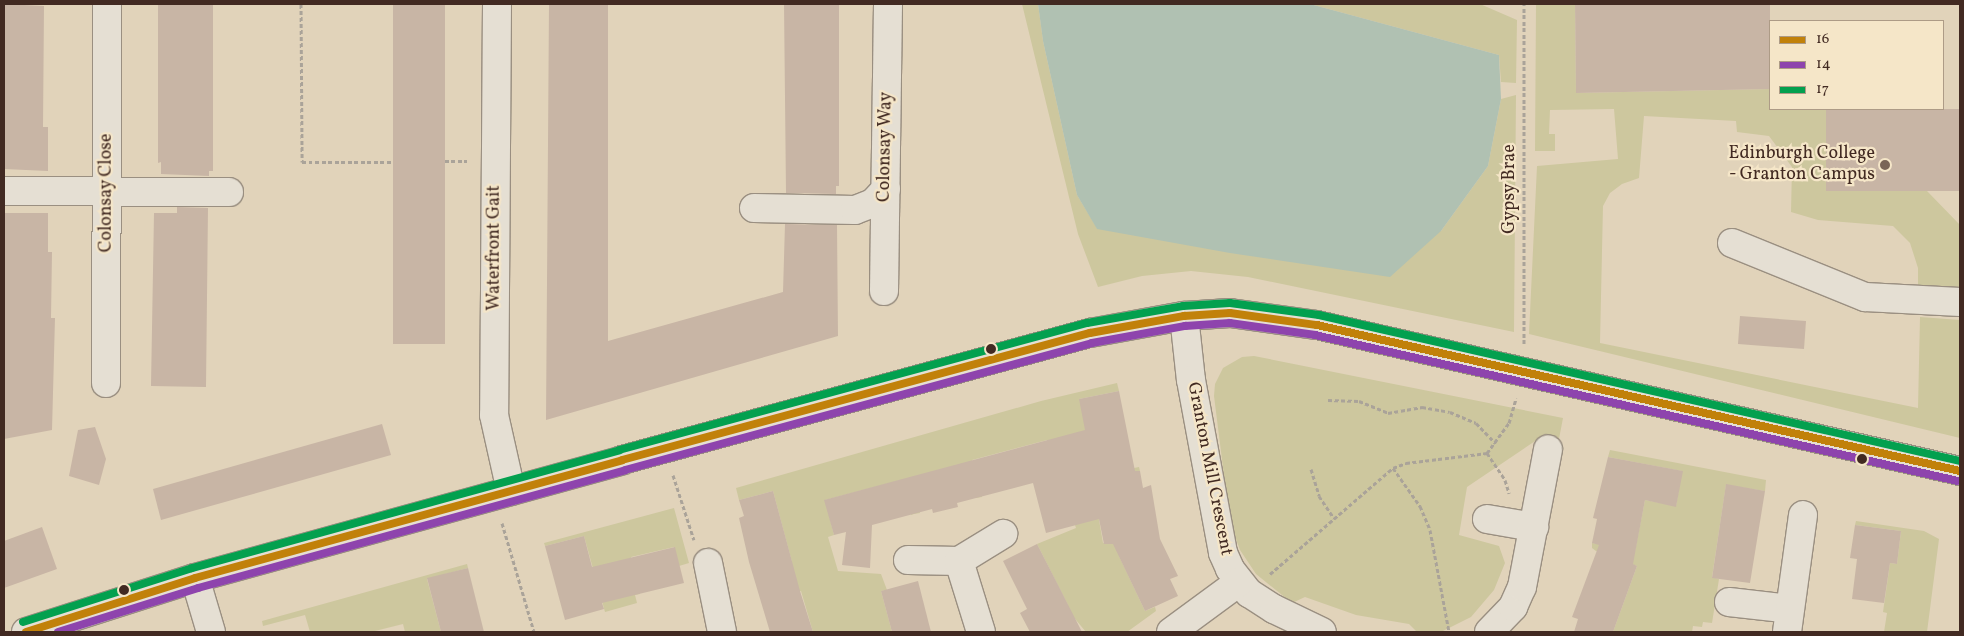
<!DOCTYPE html>
<style>
body{margin:0}
#map{position:relative;width:1964px;height:636px;overflow:hidden;background:#e1d3ba;font-family:Vollkorn,serif}
div>[style]{position:absolute}
.green>*{inset:0;background:#cdc79e}
.water>*{inset:0;background:#b0c1b2}
.building>*{inset:0;background:#c8b5a5}
.path>*{height:3px;margin-top:-1.5px;transform-origin:0;background:repeating-linear-gradient(90deg,#aaa399 0 4px,transparent 0 6.5px)}
.roads{filter:drop-shadow(1px 0 #9a8f81) drop-shadow(-1px 0 #9a8f81) drop-shadow(0 1px #9a8f81) drop-shadow(0 -1px #9a8f81)}
.minor>*{height:28px;margin:-14px;padding:0 14px;transform-origin:14px;border-radius:14px;background:#e5dfd3}
.bus-1>*{height:8px;margin:-4px;padding:0 4px;transform-origin:4px;border-radius:4px;background:#c1810a}
.bus-2>*{height:8px;margin:-4px;padding:0 4px;transform-origin:4px;border-radius:4px;background:#8e44ad}
.bus-3>*{height:8px;margin:-4px;padding:0 4px;transform-origin:4px;border-radius:4px;background:#03a04f}
.dots>*{width:14px;height:14px;translate:-50% -50%;box-sizing:border-box;border:2px solid #f5e6c8;border-radius:50%}
span{translate:-50% -50%;white-space:nowrap;text-align:center;line-height:1.15;-webkit-text-stroke:4.5px #f5e6c8;paint-order:stroke}
.street-label{font-size:18px;color:#422a22}
.poi-label{font-size:18px;color:#422a22}
.right{translate:-100% -50%;text-align:right}
.frame{position:absolute;inset:0;border:5px solid #422a22;pointer-events:none}
.legend{position:absolute;left:1769px;top:20px;width:175px;height:90px;box-sizing:border-box;background:#f5e6c8;border:1px solid #ad9b86;margin:0;padding:6px 9px;list-style:none;font-size:15px;color:#422a22}
.legend li{display:flex;align-items:center;gap:10px;height:25px}
.legend b{width:25px;border:1px solid #ad9b86}
</style>
<div id="map">
<div class="green">
<div style="clip-path:polygon(1022px 4px,1038px 4px,1043px 41px,1077px 195px,1097px 228px,1441px 231px,1488px 166px,1501px 99px,1516px 95px,1514px 332px,1248px 277px,1191px 271px,1142px 276px,1098px 287px,1078px 234px)"></div>
<div style="clip-path:polygon(1310px 4px,1480px 4px,1517px 20px,1516px 83px,1501px 82px,1499px 55px)"></div>
<div style="clip-path:polygon(1536px 4px,1575px 4px,1576px 93px,1770px 89px,1770px 109px,1826px 109px,1826px 191px,1927px 191px,1960px 225px,1960px 289px,1918px 286px,1918px 268px,1910px 243px,1893px 226px,1818px 220px,1791px 212px,1792px 167px,1769px 136px,1737px 132px,1736px 121px,1644px 116px,1639px 178px,1622px 184px,1610px 193px,1603px 206px,1600px 343px,1918px 408px,1920px 317px,1960px 320px,1960px 438px,1529px 334px,1537px 166px,1618px 159px,1614px 109px,1550px 110px,1549px 134px,1555px 134px,1555px 151px,1535px 151px)"></div>
<div style="clip-path:polygon(1254px 356px,1563px 418px,1559px 439px,1544px 435px,1467px 487px,1459px 535px,1499px 546px,1505px 563px,1494px 590px,1471px 617px,1441px 632px,1417px 632px,1409px 624px,1356px 615px,1305px 597px,1292px 603px,1256px 574px,1240px 550px,1230px 523px,1214px 396px,1215px 384px,1223px 368px,1242px 357px)"></div>
<div style="clip-path:polygon(1117px 383px,1119px 391px,1079px 399px,1134px 468px,1139px 467px,1140px 471px,1092px 479px,1103px 543px,1151px 535px,1119px 556px,1145px 611px,1155px 607px,1156px 611px,1127px 632px,1086px 632px,1071px 614px,1048px 632px,1038px 630px,1068px 605px,1037px 544px,1076px 528px,1047px 440px,972px 460px,982px 497px,976px 498px,910px 478px,920px 513px,914px 514px,911px 515px,901px 480px,825px 500px,834px 535px,828px 537px,838px 571px,881px 574px,887px 590px,881px 591px,892px 632px,813px 632px,801px 591px,789px 594px,792px 562px,773px 491px,739px 500px,736px 488px,1041px 401px)"></div>
<div style="clip-path:polygon(1610px 450px,1766px 480px,1765px 491px,1726px 485px,1712px 577px,1719px 579px,1712px 623px,1703px 622px,1702px 627px,1693px 626px,1692px 632px,1613px 632px,1637px 566px,1596px 551px,1592px 548px,1592px 543px,1635px 551px,1645px 500px,1676px 506px,1682px 471px,1608px 457px)"></div>
<div style="clip-path:polygon(674px 508px,689px 563px,679px 566px,674px 547px,631px 557px,640px 594px,635px 595px,637px 603px,605px 612px,584px 536px,545px 546px,544px 543px)"></div>
<div style="clip-path:polygon(1856px 521px,1924px 531px,1939px 539px,1927px 632px,1884px 632px,1887px 613px,1883px 612px,1890px 563px,1897px 564px,1901px 531px,1855px 525px)"></div>
<div style="clip-path:polygon(467px 564px,468px 568px,427px 579px,441px 632px,405px 632px,403px 624px,371px 632px,310px 632px,305px 615px,263px 626px,262px 621px)"></div>
</div>
<div class="water">
<div style="clip-path:polygon(1038px 4px,1310px 4px,1499px 55px,1501px 99px,1488px 166px,1441px 231px,1390px 277px,1230px 253px,1097px 229px,1077px 195px,1043px 41px)"></div>
</div>
<div class="building">
<div style="clip-path:polygon(4px 4px,44px 6px,43px 127px,48px 127px,48px 171px,4px 169px)"></div>
<div style="clip-path:polygon(158px 4px,213px 4px,213px 171px,209px 171px,209px 176px,161px 174px,161px 162px,158px 163px)"></div>
<div style="clip-path:polygon(393px 4px,445px 4px,445px 344px,393px 344px)"></div>
<div style="clip-path:polygon(549px 4px,608px 4px,608px 341px,783px 292px,785px 224px,837px 225px,838px 336px,546px 420px)"></div>
<div style="clip-path:polygon(784px 4px,839px 4px,839px 186px,836px 186px,836px 194px,786px 193px)"></div>
<div style="clip-path:polygon(1575px 4px,1770px 4px,1770px 89px,1576px 93px)"></div>
<div style="clip-path:polygon(1826px 109px,1960px 109px,1960px 191px,1826px 191px)"></div>
<div style="clip-path:polygon(177px 207px,208px 208px,206px 387px,151px 386px,154px 213px,177px 213px)"></div>
<div style="clip-path:polygon(4px 213px,48px 213px,48px 252px,52px 252px,51px 318px,55px 318px,52px 430px,4px 439px)"></div>
<div style="clip-path:polygon(1740px 316px,1806px 321px,1804px 349px,1738px 344px)"></div>
<div style="clip-path:polygon(1119px 391px,1135px 471px,1140px 471px,1143px 488px,1151px 485px,1160px 539px,1178px 576px,1170px 579px,1178px 596px,1145px 611px,1113px 544px,1104px 544px,1099px 519px,1046px 533px,1033px 483px,957px 503px,958px 507px,933px 513px,932px 509px,872px 525px,870px 568px,842px 565px,846px 532px,834px 535px,824px 500px,1085px 430px,1079px 399px)"></div>
<div style="clip-path:polygon(382px 424px,391px 455px,161px 520px,153px 489px)"></div>
<div style="clip-path:polygon(95px 427px,106px 459px,99px 485px,69px 476px,78px 430px)"></div>
<div style="clip-path:polygon(1608px 457px,1683px 471px,1676px 507px,1645px 500px,1633px 564px,1637px 566px,1613px 632px,1574px 632px,1578px 619px,1572px 617px,1599px 545px,1592px 543px,1597px 519px,1593px 518px)"></div>
<div style="clip-path:polygon(1726px 484px,1765px 491px,1750px 583px,1712px 578px)"></div>
<div style="clip-path:polygon(773px 491px,800px 591px,813px 632px,770px 632px,749px 562px,739px 518px,744px 516px,739px 500px)"></div>
<div style="clip-path:polygon(1855px 525px,1901px 531px,1897px 564px,1890px 563px,1884px 603px,1852px 599px,1857px 559px,1850px 558px)"></div>
<div style="clip-path:polygon(42px 527px,57px 569px,4px 588px,4px 541px)"></div>
<div style="clip-path:polygon(584px 536px,592px 567px,675px 547px,684px 583px,602px 603px,604px 609px,565px 620px,545px 546px)"></div>
<div style="clip-path:polygon(1037px 544px,1055px 579px,1082px 632px,1030px 632px,1020px 613px,1027px 609px,1003px 561px)"></div>
<div style="clip-path:polygon(468px 568px,484px 632px,441px 632px,427px 578px)"></div>
<div style="clip-path:polygon(918px 581px,931px 632px,892px 632px,881px 591px)"></div>
</div>
<div class="path">
<div style="left:301px;top:4px;width:158px;rotate:89.6deg"></div>
<div style="left:302px;top:162px;width:91px"></div>
<div style="left:445px;top:161px;width:22px"></div>
<div style="left:1524px;top:344px;width:340px;rotate:-90deg"></div>
<div style="left:1328px;top:400px;width:31px;rotate:2deg"></div>
<div style="left:1359px;top:401px;width:31px;rotate:22deg"></div>
<div style="left:1388px;top:413px;width:35px;rotate:-10deg"></div>
<div style="left:1422px;top:407px;width:28px;rotate:10deg"></div>
<div style="left:1450px;top:412px;width:28px;rotate:23deg"></div>
<div style="left:1476px;top:423px;width:28px;rotate:46deg"></div>
<div style="left:1487px;top:453px;width:32px;rotate:56deg"></div>
<div style="left:1505px;top:480px;width:14px;rotate:73deg"></div>
<div style="left:1393px;top:468px;width:47px;rotate:54.6deg"></div>
<div style="left:1420px;top:506px;width:26px;rotate:67deg"></div>
<div style="left:1430px;top:530px;width:104px;rotate:79.4deg"></div>
<div style="left:1311px;top:469px;width:28px;rotate:73deg"></div>
<div style="left:1319px;top:496px;width:27px;rotate:56deg"></div>
<div style="left:673px;top:475px;width:68px;rotate:72.1deg"></div>
<div style="left:502px;top:523px;width:114px;rotate:73.6deg"></div>
<div style="left:1270px;top:574px;width:162px;rotate:-40.8deg"></div>
<div style="left:1393px;top:468px;width:14px;rotate:-21deg"></div>
<div style="left:1406px;top:463px;width:82px;rotate:-7deg"></div>
<div style="left:1487px;top:453px;width:37px;rotate:-54deg"></div>
<div style="left:1509px;top:423px;width:26px;rotate:-74deg"></div>
</div>
<div class="roads">
<div class="minor">
<div style="left:497px;top:4px;width:411px;rotate:90.4deg"></div>
<div style="left:494px;top:415px;width:78px;rotate:77.4deg"></div>
<div style="left:4px;top:191px;width:225px;rotate:0.3deg"></div>
<div style="left:754px;top:208px;width:101px;rotate:1.1deg"></div>
<div style="left:855px;top:210px;width:19px;rotate:-21deg"></div>
<div style="left:873px;top:203px;width:19px;rotate:-47deg"></div>
<div style="left:1732px;top:243px;width:144px;rotate:22.1deg"></div>
<div style="left:1865px;top:297px;width:95px;rotate:3deg"></div>
<div style="left:884px;top:291px;width:287px;rotate:-89.2deg"></div>
<div style="left:1184px;top:316px;width:64px;rotate:83.8deg"></div>
<div style="left:1191px;top:380px;width:176px;rotate:79.5deg"></div>
<div style="left:1223px;top:553px;width:17px;rotate:66deg"></div>
<div style="left:1230px;top:569px;width:31px;rotate:52deg"></div>
<div style="left:1249px;top:593px;width:30px;rotate:33deg"></div>
<div style="left:1274px;top:609px;width:53px;rotate:25.6deg"></div>
<div style="left:106px;top:383px;width:379px;rotate:-89.8deg"></div>
<div style="left:1487px;top:519px;width:48px;rotate:9.7deg"></div>
<div style="left:908px;top:560px;width:51px;rotate:1.1deg"></div>
<div style="left:959px;top:561px;width:52px;rotate:-31.5deg"></div>
<div style="left:959px;top:561px;width:74px;rotate:72.8deg"></div>
<div style="left:708px;top:563px;width:70px;rotate:78.5deg"></div>
<div style="left:195px;top:578px;width:56px;rotate:73.5deg"></div>
<div style="left:1729px;top:602px;width:61px;rotate:6.5deg"></div>
<div style="left:26px;top:632px;width:177px;rotate:-17.7deg"></div>
<div style="left:195px;top:578px;width:443px;rotate:-15.4deg"></div>
<div style="left:622px;top:460px;width:485px;rotate:-15.2deg"></div>
<div style="left:1090px;top:333px;width:96px;rotate:-10.3deg"></div>
<div style="left:1184px;top:316px;width:46px;rotate:-3.7deg"></div>
<div style="left:1230px;top:313px;width:88px;rotate:7.9deg"></div>
<div style="left:1317px;top:325px;width:659px;rotate:12.79deg"></div>
<div style="left:1171px;top:632px;width:84px;rotate:-36.3deg"></div>
<div style="left:1489px;top:632px;width:35px;rotate:-46deg"></div>
<div style="left:1513px;top:607px;width:22px;rotate:-66deg"></div>
<div style="left:1522px;top:587px;width:140px;rotate:-79.3deg"></div>
<div style="left:1787px;top:632px;width:118px;rotate:-82.2deg"></div>
</div>
</div>
<div class="bus-1">
<div style="left:26px;top:632px;width:177px;rotate:-17.7deg"></div>
<div style="left:195px;top:578px;width:443px;rotate:-15.4deg"></div>
<div style="left:622px;top:460px;width:485px;rotate:-15.2deg"></div>
<div style="left:1090px;top:333px;width:96px;rotate:-10.3deg"></div>
<div style="left:1184px;top:316px;width:46px;rotate:-3.7deg"></div>
<div style="left:1230px;top:313px;width:88px;rotate:7.9deg"></div>
<div style="left:1317px;top:325px;width:659px;rotate:12.79deg"></div>
</div>
<div class="bus-2">
<div style="left:58px;top:632px;width:147px;rotate:-17.4deg"></div>
<div style="left:198px;top:588px;width:443px;rotate:-15.4deg"></div>
<div style="left:625px;top:470px;width:484px;rotate:-15.2deg"></div>
<div style="left:1092px;top:343px;width:95px;rotate:-10.4deg"></div>
<div style="left:1185px;top:326px;width:45px;rotate:-3.8deg"></div>
<div style="left:1230px;top:323px;width:86px;rotate:8deg"></div>
<div style="left:1315px;top:335px;width:659px;rotate:12.79deg"></div>
</div>
<div class="bus-3">
<div style="left:23px;top:622px;width:177px;rotate:-17.7deg"></div>
<div style="left:192px;top:568px;width:443px;rotate:-15.4deg"></div>
<div style="left:619px;top:450px;width:485px;rotate:-15.2deg"></div>
<div style="left:1087px;top:323px;width:97px;rotate:-10deg"></div>
<div style="left:1183px;top:306px;width:47px;rotate:-3.7deg"></div>
<div style="left:1230px;top:303px;width:90px;rotate:7.7deg"></div>
<div style="left:1319px;top:315px;width:657px;rotate:12.83deg"></div>
</div>
<div class="dots">
<div style="left:1885px;top:165px;background:#7a6557"></div>
<div style="left:991px;top:349px;background:#422a22"></div>
<div style="left:1862px;top:459px;background:#422a22"></div>
<div style="left:124px;top:590px;background:#422a22"></div>
</div>
<div class="street-label">
<span style="left:886px;top:147px;rotate:-89deg">Colonsay Way</span>
<span style="left:1510px;top:189px;rotate:-90deg">Gypsy Brae</span>
<span style="left:107px;top:193px;rotate:-90deg">Colonsay Close</span>
<span style="left:495px;top:248px;rotate:-90deg">Waterfront Gait</span>
<span style="left:1209px;top:469px;rotate:79deg">Granton Mill Crescent</span>
</div>
<div class="poi-label">
<span class="right" style="left:1875px;top:165px">Edinburgh College<br>- Granton Campus</span>
</div>
<div class="frame"></div>
<ul class="legend">
<li><b style="height:6px;background:#c1810a"></b>16</li>
<li><b style="height:6px;background:#8e44ad"></b>14</li>
<li><b style="height:6px;background:#03a04f"></b>17</li>
</ul>
</div>
